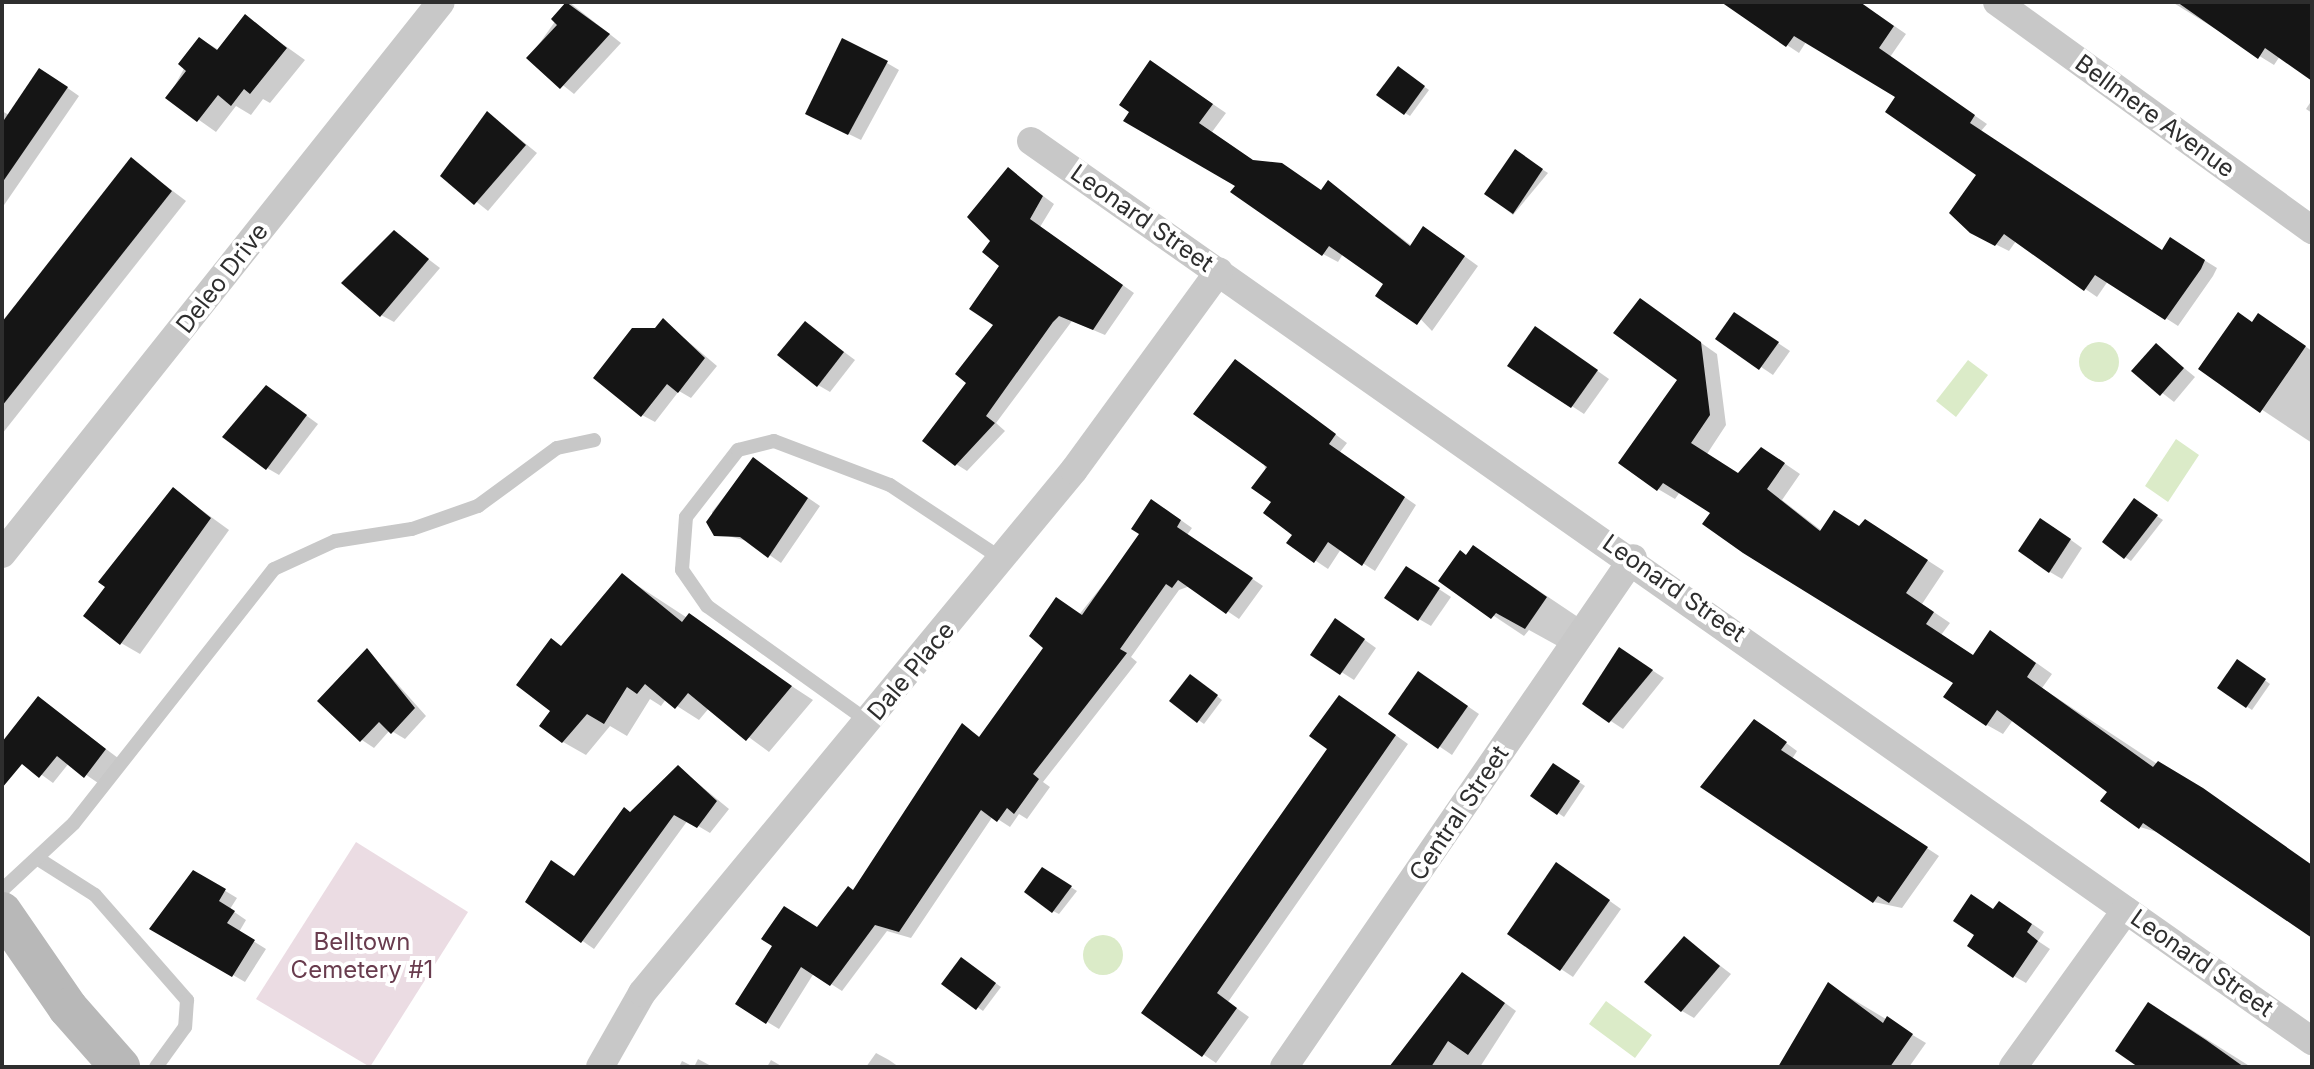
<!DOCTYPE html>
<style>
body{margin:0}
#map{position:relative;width:2314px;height:1069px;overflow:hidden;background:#fff;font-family:Inter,sans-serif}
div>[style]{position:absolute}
.green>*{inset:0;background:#ebdce3}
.water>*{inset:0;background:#dbebc8}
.round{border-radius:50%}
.shadow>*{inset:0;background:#0003}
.building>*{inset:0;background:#151515}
.lane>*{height:14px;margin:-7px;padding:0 7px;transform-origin:7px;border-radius:7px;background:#c8c8c8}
.street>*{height:28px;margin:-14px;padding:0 14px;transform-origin:14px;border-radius:14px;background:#c8c8c8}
.secondary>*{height:40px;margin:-20px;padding:0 20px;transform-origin:20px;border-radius:20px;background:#b8b8b8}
span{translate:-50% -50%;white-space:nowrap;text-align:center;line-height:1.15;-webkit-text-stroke:8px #fff;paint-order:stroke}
.street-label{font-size:24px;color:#2e2e2e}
.park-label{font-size:24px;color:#693c4e}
.frame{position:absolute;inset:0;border:4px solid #2e2e2e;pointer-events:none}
</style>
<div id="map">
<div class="green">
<div style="clip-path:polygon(356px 842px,468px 912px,370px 1067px,256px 999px)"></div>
</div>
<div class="water">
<div class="round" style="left:2079px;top:342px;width:40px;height:40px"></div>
<div style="clip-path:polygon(1968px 360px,1988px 375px,1956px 417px,1936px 401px)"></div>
<div style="clip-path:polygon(2176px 439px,2199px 455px,2168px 502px,2145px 486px)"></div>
<div class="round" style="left:1083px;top:935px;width:40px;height:40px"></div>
<div style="clip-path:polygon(1606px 1001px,1652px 1035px,1635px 1058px,1589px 1024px)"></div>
</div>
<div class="shadow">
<div style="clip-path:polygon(569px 2px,621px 43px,574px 94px,529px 58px)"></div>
<div style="clip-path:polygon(1722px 2px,1823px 2px,1877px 14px,1906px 34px,1890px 57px,1987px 124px,1981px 131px,2163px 252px,2183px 247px,2217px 268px,2213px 276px,2178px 326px,2108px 281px,2097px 297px,2016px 241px,2009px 251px,1985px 239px,1978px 175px,1898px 96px,1806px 42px,1799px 53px)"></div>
<div style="clip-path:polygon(2172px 2px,2312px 2px,2312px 78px,2280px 56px,2274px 65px)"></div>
<div style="clip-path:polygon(245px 17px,305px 60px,270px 103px,263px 99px,251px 115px,236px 106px,216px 132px,168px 98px,200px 39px,219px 50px)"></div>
<div style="clip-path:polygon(1151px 62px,1226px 113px,1212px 132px,1255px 162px,1322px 192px,1329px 183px,1412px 246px,1438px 237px,1478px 266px,1432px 331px,1386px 283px,1343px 254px,1338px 262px,1323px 254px,1238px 185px,1126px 120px)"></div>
<div style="clip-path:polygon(887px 63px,899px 70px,861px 140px,820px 120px)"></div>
<div style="clip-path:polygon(1404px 72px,1429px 90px,1410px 116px,1405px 113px)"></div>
<div style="clip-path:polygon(52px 77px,79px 96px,2px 208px,2px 111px,9px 115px)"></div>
<div style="clip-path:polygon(2312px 100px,2312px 113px,2306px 109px)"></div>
<div style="clip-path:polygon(488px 113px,537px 153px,488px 211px,443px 175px)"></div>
<div style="clip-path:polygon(1515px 152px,1548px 173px,1513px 215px,1487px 194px)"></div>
<div style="clip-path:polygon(132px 160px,186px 201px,2px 434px,2px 324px)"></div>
<div style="clip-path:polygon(1008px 170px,1054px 204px,1040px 227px,1134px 293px,1105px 335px,1072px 321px,996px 423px,1005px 431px,967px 471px,956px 464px,969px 382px,996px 324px,1001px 266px,993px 240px)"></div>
<div style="clip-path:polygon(394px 233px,440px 268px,394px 322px,381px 315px)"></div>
<div style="clip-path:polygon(1640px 300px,1717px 354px,1726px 425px,1707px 454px,1739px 475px,1778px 459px,1800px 474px,1782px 500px,1822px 531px,1882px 531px,1944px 571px,1922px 604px,1950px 623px,1941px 635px,1974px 656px,2007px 642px,2052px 674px,2042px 688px,2312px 866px,2312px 936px,2160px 833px,2140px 827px,2109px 791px,2013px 720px,2003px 734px,1987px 725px,1956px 682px,1713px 513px,1680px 492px,1675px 499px,1658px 489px,1680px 380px)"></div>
<div style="clip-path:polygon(664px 321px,717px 366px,691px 398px,679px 391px,655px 422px,642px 415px)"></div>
<div style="clip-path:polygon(1747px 322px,1790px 351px,1773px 375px,1718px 338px)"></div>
<div style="clip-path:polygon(2270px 322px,2312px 351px,2312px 443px,2201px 369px,2253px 324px)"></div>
<div style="clip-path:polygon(805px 323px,855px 360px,830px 392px,818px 385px)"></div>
<div style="clip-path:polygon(1548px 336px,1609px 379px,1584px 414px,1509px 365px)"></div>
<div style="clip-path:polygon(2156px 345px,2195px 377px,2174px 402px,2134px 371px)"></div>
<div style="clip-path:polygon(1236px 361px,1347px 443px,1340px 452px,1416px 505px,1375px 571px,1341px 549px,1328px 569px,1289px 543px,1295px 534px,1274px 501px)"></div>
<div style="clip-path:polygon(267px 387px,318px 424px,279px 475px,267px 468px)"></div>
<div style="clip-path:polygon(753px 460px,820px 506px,781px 563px,751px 542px,713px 532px,712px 512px)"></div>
<div style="clip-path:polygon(174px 490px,229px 530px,140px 654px,121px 643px)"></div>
<div style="clip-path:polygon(2134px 501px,2163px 520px,2131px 561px,2125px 557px)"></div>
<div style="clip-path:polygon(1164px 508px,1192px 528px,1187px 535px,1263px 586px,1239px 619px,1190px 586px,1179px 590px,1131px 657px,1137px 662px,1043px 782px,1050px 787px,1027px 819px,1019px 814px,1010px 827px,993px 816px,911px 938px,887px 931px,842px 991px,814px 973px,779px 1029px,738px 1004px,854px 891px,974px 733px,981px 738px)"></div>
<div style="clip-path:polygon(2053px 527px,2082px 548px,2062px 579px,2050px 572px)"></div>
<div style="clip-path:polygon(1474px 547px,1578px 617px,1558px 646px,1529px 630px,1524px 636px,1440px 580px)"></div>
<div style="clip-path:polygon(623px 576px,813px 700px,769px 752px,709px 708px,699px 720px,666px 699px,661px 706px,650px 699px,627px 736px,610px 726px,586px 755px,563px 742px,553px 710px,563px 647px)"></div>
<div style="clip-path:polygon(1419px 576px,1451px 597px,1431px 626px,1419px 619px)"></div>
<div style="clip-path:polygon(1348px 628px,1376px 648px,1354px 680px,1313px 654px)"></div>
<div style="clip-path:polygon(367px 650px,426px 716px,405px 739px,390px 730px,374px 748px,362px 740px)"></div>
<div style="clip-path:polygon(1632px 657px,1664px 678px,1623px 729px,1585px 704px)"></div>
<div style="clip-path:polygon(2243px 664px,2270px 684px,2252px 710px,2219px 688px)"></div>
<div style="clip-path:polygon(1196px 679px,1222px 700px,1204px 724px,1172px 701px)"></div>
<div style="clip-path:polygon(1431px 681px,1479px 714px,1452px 755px,1390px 713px)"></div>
<div style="clip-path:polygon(38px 698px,118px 758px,98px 783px,69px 763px,53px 783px,2px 746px)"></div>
<div style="clip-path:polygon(1352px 704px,1408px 744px,1228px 1002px,1249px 1017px,1216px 1063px,1143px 1013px,1330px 748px)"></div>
<div style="clip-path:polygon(1767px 729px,1797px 751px,1792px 759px,1939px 856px,1902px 908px,1874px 902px)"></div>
<div style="clip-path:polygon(1553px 765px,1585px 786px,1564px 817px,1532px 795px)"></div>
<div style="clip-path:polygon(678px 767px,729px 809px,710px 833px,688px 820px,594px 949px,527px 902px,576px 878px)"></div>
<div style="clip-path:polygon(1042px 869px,1077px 891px,1059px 914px,1053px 911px)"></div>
<div style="clip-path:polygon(194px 872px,237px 898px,230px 909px,246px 920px,239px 932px,266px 949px,245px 982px,152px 928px)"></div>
<div style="clip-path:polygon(1569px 872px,1621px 909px,1573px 977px,1561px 969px)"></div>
<div style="clip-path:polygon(2012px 910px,2044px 932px,2038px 941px,2050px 949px,2026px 983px,2014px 976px,1994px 911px)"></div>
<div style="clip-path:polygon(1684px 938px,1731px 974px,1694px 1018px,1682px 1011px)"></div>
<div style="clip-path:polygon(967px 963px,1001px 987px,983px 1011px,944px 983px)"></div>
<div style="clip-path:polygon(1475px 981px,1516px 1011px,1480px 1067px,1394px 1067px)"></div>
<div style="clip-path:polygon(1829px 985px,1926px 1043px,1909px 1067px,1780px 1067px)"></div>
<div style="clip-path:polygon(2173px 1018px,2251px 1067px,2143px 1067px)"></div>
<div style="clip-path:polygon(876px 1053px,889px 1060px,899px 1067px,866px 1067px)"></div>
<div style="clip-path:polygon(698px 1059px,713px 1067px,694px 1067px)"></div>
<div style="clip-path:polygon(771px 1060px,783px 1067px,767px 1067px)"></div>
<div style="clip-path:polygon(682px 1061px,694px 1067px,679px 1067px)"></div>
</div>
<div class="building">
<div style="clip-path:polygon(566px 2px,610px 34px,560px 89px,526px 58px,557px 25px,551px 19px)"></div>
<div style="clip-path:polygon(1721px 2px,1860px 2px,1894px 26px,1879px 48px,1975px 115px,1970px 123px,2162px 250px,2170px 237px,2205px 260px,2201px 269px,2165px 320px,2095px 275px,2084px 291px,2004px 234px,1995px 246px,1970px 233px,1949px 213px,1976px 175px,1885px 112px,1895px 97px,1794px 36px,1786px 47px)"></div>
<div style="clip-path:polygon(2177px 2px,2312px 2px,2312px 81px,2265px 48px,2258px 59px)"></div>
<div style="clip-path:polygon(245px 14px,287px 48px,250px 94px,244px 89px,231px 106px,218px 95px,197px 122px,165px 98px,186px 71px,178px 64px,199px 37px,217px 50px)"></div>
<div style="clip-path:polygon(842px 38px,888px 61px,848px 135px,805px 114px)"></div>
<div style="clip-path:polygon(1150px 60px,1213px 104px,1199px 123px,1253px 160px,1282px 163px,1321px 190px,1328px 180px,1410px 246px,1423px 226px,1465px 256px,1417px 325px,1375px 296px,1383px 284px,1329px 246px,1322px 256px,1230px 192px,1235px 186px,1123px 121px,1129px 112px,1119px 105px)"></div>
<div style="clip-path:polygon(1398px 66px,1425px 86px,1404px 115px,1376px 95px)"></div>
<div style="clip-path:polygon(39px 68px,68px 87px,2px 183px,2px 123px)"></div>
<div style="clip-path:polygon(487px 111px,526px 145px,474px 205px,440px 176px)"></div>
<div style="clip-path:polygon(1515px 149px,1543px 169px,1513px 214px,1484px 194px)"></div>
<div style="clip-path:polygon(131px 157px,172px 191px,2px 406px,2px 322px)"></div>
<div style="clip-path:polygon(1008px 167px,1043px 196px,1030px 219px,1123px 285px,1093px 330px,1059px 316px,1053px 322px,986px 416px,995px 423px,955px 466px,922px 441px,966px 383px,955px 374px,993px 325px,969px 309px,999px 266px,982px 252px,990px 241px,967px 217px)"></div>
<div style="clip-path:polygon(394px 230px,429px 259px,380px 317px,341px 283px)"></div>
<div style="clip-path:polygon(1640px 298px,1701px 342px,1710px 415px,1691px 443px,1738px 473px,1761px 447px,1785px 463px,1767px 489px,1820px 531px,1834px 510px,1859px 526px,1865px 519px,1928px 560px,1906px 593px,1934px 612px,1926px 624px,1973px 655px,1990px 630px,2036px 663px,2027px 677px,2153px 767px,2158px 761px,2203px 788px,2312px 865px,2312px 938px,2143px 823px,2139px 829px,2100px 801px,2107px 792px,1997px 710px,1986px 726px,1943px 697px,1953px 683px,1743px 553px,1702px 524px,1710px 513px,1663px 483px,1657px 491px,1618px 463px,1677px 380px,1613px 333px)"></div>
<div style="clip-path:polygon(1734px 312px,1779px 342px,1759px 370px,1715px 339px)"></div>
<div style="clip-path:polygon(2238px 312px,2252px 322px,2258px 313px,2306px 346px,2260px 413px,2198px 369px)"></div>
<div style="clip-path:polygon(663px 318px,705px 358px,678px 393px,667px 384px,641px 417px,593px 378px,632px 328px,655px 328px)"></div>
<div style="clip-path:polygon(805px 321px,844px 352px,817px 387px,777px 355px)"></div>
<div style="clip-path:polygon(1535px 326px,1598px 370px,1571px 408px,1507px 366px)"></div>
<div style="clip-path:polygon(2156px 343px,2184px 368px,2160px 396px,2131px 371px)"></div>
<div style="clip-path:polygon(1235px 359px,1336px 434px,1329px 444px,1405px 497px,1362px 566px,1328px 542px,1314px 563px,1286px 543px,1292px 535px,1263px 513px,1271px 502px,1251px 488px,1267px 467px,1193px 414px)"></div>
<div style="clip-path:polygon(266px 385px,307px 415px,266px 470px,222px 437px)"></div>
<div style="clip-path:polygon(753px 457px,808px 498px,768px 558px,740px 537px,714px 536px,706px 522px)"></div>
<div style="clip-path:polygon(173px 487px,211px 518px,120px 645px,83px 616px,105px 587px,98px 582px)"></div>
<div style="clip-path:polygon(2134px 498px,2158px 515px,2124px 559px,2102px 542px)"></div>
<div style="clip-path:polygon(1151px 499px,1181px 520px,1177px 527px,1253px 578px,1226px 614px,1178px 580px,1172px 588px,1166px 584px,1120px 649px,1127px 653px,1033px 774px,1039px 779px,1014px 814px,1007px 808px,997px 822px,981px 810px,899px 932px,875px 925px,830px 986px,801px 967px,766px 1024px,735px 1004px,772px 946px,761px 939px,784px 906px,817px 927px,848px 886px,853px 890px,962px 723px,979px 737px,1043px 648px,1029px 636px,1056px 597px,1082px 615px,1139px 534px,1131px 529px)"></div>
<div style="clip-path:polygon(2040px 518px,2071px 539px,2049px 573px,2018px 551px)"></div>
<div style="clip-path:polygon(1473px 545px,1547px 597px,1525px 629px,1496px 613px,1491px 619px,1438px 581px,1460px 550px,1466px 555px)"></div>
<div style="clip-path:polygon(1406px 566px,1440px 588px,1418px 621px,1384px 598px)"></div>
<div style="clip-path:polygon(622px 573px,682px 622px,689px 613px,792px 686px,746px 741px,688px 693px,675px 709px,645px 684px,637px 694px,627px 687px,604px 724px,587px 714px,562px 743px,539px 726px,550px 711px,516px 685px,551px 638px,561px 646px)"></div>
<div style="clip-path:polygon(1335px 618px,1365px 639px,1340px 675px,1310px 655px)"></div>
<div style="clip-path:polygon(1619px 647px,1653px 670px,1609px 723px,1582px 704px)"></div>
<div style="clip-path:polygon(367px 648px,415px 708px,391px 734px,379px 722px,360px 742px,317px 701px)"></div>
<div style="clip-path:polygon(2237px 659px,2266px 679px,2246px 708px,2217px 688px)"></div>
<div style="clip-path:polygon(1418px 671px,1468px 706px,1438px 749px,1388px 714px)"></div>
<div style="clip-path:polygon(1190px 674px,1218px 695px,1197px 723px,1169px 701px)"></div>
<div style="clip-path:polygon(1339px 695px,1396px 735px,1217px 993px,1237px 1008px,1202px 1057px,1141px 1013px,1327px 749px,1309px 736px)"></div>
<div style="clip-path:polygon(38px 696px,106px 749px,84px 778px,57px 756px,39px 778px,22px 764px,2px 788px,2px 742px)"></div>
<div style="clip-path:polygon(1754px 719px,1787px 742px,1781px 750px,1928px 847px,1889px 903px,1878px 896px,1873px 903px,1700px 787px)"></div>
<div style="clip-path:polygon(1553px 763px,1580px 781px,1557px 815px,1530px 796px)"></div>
<div style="clip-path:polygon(678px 765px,717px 801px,697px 828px,674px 815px,581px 943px,525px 902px,551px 860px,574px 876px,624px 807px,630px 812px)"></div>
<div style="clip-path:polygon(1556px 862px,1610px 900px,1560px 971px,1507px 934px)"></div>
<div style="clip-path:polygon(1042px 867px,1072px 886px,1052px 913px,1024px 892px)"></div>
<div style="clip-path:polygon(193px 870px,226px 889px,219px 901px,235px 911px,227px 923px,255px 940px,232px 977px,149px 929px)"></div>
<div style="clip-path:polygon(1971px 894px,1993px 909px,1999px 901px,2032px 924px,2027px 932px,2038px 941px,2013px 978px,1967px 946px,1974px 935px,1953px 921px)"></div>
<div style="clip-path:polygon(1684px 936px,1720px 966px,1681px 1012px,1644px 982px)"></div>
<div style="clip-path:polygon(961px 957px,996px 983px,976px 1010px,941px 984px)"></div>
<div style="clip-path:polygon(1462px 972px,1505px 1003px,1468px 1055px,1448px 1041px,1431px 1067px,1389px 1067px)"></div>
<div style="clip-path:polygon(1828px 982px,1883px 1023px,1887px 1016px,1913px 1034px,1890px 1067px,1778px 1067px)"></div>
<div style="clip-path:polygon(2148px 1002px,2206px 1040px,2244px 1067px,2138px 1067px,2115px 1051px)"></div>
</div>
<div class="lane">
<div style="left:869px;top:722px;width:199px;rotate:-144.4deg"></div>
<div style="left:707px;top:606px;width:44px;rotate:-124.8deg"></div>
<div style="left:682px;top:570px;width:53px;rotate:-85.7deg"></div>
<div style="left:686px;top:517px;width:85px;rotate:-52.2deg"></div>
<div style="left:738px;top:450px;width:37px;rotate:-14deg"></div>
<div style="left:774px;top:441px;width:124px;rotate:20.8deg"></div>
<div style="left:890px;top:485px;width:134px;rotate:33.5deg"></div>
<div style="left:40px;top:860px;width:65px;rotate:32.5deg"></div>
<div style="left:95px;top:895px;width:140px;rotate:48.8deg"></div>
<div style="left:187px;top:1000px;width:27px;rotate:94deg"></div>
<div style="left:185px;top:1027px;width:49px;rotate:125.9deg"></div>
<div style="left:2px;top:890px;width:98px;rotate:-42.9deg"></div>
<div style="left:74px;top:823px;width:323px;rotate:-51.8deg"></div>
<div style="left:274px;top:569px;width:67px;rotate:-24.7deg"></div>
<div style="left:335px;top:541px;width:78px;rotate:-8.9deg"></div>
<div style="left:412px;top:529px;width:70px;rotate:-19.2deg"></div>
<div style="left:478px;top:506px;width:98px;rotate:-36.3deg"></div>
<div style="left:557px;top:448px;width:38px;rotate:-12deg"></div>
</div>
<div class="street">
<div style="left:1997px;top:2px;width:389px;rotate:35.9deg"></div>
<div style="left:1031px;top:141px;width:1566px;rotate:35.09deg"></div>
<div style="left:2px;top:554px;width:705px;rotate:-51.51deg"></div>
<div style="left:600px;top:1067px;width:85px;rotate:-60.4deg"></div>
<div style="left:642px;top:993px;width:678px;rotate:-50.44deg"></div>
<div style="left:1074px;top:470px;width:246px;rotate:-53.9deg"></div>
<div style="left:1284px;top:1067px;width:617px;rotate:-55.56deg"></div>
<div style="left:2013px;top:1067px;width:193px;rotate:-54.3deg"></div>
</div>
<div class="secondary">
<div style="left:2px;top:912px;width:116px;rotate:55.5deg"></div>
<div style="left:68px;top:1008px;width:79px;rotate:48.6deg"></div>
</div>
<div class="street-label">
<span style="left:2155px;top:116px;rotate:36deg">Bellmere Avenue</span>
<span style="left:1142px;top:218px;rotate:35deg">Leonard Street</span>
<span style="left:222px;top:278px;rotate:-52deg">Deleo Drive</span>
<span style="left:1674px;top:588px;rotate:35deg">Leonard Street</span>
<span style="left:911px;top:671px;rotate:-50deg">Dale Place</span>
<span style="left:1459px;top:813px;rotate:-56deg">Central Street</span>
<span style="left:2202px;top:963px;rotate:35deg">Leonard Street</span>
</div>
<div class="park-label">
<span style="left:362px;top:956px">Belltown<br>Cemetery #1</span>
</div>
<div class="frame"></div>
</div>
